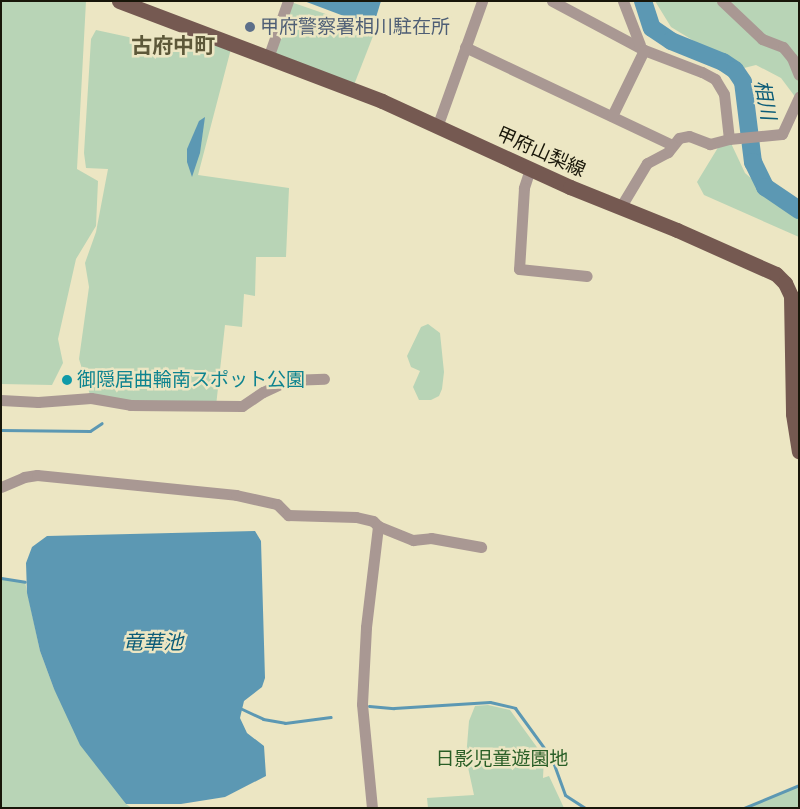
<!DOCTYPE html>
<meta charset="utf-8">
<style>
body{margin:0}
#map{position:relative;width:800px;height:809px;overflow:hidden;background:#ece6c3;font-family:"PT Sans Narrow","Noto Sans JP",sans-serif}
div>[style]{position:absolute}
.green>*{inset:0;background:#b8d4b6}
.water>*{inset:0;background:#5c98b3}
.stream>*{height:3px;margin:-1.5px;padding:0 1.5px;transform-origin:1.5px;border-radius:1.5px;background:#5c98b3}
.river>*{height:18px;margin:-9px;padding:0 9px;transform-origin:9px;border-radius:9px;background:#5c98b3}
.minor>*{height:11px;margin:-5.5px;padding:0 5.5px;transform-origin:5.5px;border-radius:5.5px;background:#a99893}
.major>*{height:15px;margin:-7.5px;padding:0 7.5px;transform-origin:7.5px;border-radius:7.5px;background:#755951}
.dots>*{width:14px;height:14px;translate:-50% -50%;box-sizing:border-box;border:2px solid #ece6c3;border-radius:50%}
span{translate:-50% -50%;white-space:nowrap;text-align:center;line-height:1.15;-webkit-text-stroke:5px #ece6c3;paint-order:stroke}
.service-label{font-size:19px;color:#4e5e75}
.left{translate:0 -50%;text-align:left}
.street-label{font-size:19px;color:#181609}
.culture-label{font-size:19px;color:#0d838f}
.park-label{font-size:19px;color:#285e26}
.water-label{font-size:20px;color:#0b5c78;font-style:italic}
.quarter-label{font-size:21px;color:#5d5839;font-weight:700}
.frame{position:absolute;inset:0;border:2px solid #181609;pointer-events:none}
</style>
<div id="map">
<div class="green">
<div style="clip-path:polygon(1px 1px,86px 1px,77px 169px,98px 181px,96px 226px,76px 259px,58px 339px,63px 363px,52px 385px,1px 384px)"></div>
<div style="clip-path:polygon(288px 1px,375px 31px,352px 90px,268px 58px)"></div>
<div style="clip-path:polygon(655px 1px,799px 1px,799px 102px,781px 78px,756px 65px,740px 69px,671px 27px)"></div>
<div style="clip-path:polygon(96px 30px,193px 51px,200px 33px,232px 45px,198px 175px,289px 188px,286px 257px,256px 257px,255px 296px,244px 294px,242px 327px,225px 325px,216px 406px,91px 398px,79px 359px,89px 287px,85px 263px,96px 232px,108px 169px,86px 168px,84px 153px,91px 39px)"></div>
<div style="clip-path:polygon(729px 139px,745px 173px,779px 203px,799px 212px,799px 237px,704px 195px,697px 182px,722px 141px)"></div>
<div style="clip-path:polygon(428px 324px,440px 333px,444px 372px,442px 389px,439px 396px,431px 400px,419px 400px,413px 387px,420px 371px,411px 367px,407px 356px,421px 327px)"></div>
<div style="clip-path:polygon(1px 578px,25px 582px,40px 651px,54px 689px,126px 804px,132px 808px,1px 808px)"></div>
<div style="clip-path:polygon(488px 705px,510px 710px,544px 757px,543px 778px,549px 776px,564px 808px,428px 808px,427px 798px,474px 795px,466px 758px,469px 721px,475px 706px)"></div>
<div style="clip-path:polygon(799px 785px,799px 808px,744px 808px,771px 798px)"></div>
</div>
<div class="water">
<div style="clip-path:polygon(304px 1px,381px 1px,373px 27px)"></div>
<div style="clip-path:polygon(205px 117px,200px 153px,192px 177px,187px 162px,187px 149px,199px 121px)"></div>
<div style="clip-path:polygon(255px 531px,261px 541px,265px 678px,262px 687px,244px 701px,240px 718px,247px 733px,264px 746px,266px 776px,225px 797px,181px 804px,126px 804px,80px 745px,54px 689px,40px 651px,27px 593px,26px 563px,32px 547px,47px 536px)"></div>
</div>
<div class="stream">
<div style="left:1px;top:430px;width:89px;rotate:0.6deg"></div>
<div style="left:90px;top:431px;width:14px;rotate:-34deg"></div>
<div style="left:1px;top:578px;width:24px;rotate:9deg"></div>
<div style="left:369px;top:706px;width:25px;rotate:5deg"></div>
<div style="left:394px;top:708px;width:96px;rotate:-3.6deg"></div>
<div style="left:490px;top:702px;width:26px;rotate:13deg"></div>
<div style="left:515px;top:708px;width:63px;rotate:54deg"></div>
<div style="left:552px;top:759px;width:38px;rotate:70deg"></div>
<div style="left:565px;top:795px;width:24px;rotate:33deg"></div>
<div style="left:242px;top:709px;width:23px;rotate:25deg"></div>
<div style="left:263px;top:719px;width:22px;rotate:10deg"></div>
<div style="left:285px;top:723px;width:46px;rotate:-7.4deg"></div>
<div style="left:606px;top:808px;width:15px"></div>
<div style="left:744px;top:808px;width:60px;rotate:-22.7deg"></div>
</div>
<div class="river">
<div style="left:643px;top:1px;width:28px;rotate:72deg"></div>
<div style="left:652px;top:28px;width:23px;rotate:34deg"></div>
<div style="left:671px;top:41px;width:56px;rotate:22deg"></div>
<div style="left:723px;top:62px;width:14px;rotate:34deg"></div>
<div style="left:735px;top:70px;width:14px;rotate:56deg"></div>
<div style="left:743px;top:82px;width:81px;rotate:82.9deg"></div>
<div style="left:753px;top:162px;width:28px;rotate:64deg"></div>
<div style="left:765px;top:187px;width:41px;rotate:34.1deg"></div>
</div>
<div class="minor">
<div style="left:552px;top:1px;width:104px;rotate:28deg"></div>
<div style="left:644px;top:50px;width:62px;rotate:20.8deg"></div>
<div style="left:702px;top:72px;width:15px;rotate:28deg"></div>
<div style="left:715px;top:79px;width:17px;rotate:59deg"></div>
<div style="left:724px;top:94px;width:45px;rotate:83.7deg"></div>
<div style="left:729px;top:139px;width:20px;rotate:165deg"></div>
<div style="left:710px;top:144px;width:22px;rotate:-159deg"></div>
<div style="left:689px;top:136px;width:10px;rotate:169deg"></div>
<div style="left:679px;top:138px;width:18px;rotate:128deg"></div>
<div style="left:668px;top:152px;width:24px;rotate:152deg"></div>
<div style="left:647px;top:163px;width:52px;rotate:121deg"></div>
<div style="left:623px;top:1px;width:47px;rotate:68.9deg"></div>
<div style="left:722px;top:1px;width:55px;rotate:43.5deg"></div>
<div style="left:762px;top:39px;width:22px;rotate:21deg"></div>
<div style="left:783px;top:47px;width:14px;rotate:51deg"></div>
<div style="left:792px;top:58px;width:18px;rotate:68deg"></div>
<div style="left:465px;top:47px;width:229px;rotate:25.3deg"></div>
<div style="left:268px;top:58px;width:60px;rotate:-70.7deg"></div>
<div style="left:612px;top:116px;width:73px;rotate:-64.1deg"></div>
<div style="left:437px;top:127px;width:134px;rotate:-70.3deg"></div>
<div style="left:729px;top:139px;width:53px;rotate:-5.4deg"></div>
<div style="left:782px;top:134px;width:41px;rotate:-65.3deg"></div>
<div style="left:530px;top:169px;width:20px;rotate:108deg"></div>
<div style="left:524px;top:188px;width:81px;rotate:93.5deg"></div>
<div style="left:519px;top:269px;width:68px;rotate:5.9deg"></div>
<div style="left:1px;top:400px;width:37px;rotate:3deg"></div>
<div style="left:38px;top:402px;width:53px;rotate:-4.3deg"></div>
<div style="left:91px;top:398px;width:40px;rotate:10deg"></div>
<div style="left:130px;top:405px;width:112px;rotate:0.5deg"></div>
<div style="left:242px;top:406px;width:25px;rotate:-34deg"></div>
<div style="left:263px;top:392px;width:29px;rotate:-25deg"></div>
<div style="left:289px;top:380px;width:35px;rotate:-2deg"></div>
<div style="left:1px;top:487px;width:25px;rotate:-23deg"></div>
<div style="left:24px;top:477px;width:13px;rotate:-9deg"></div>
<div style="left:37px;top:475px;width:200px;rotate:5.7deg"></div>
<div style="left:236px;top:495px;width:42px;rotate:12.4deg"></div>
<div style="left:277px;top:504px;width:16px;rotate:45deg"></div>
<div style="left:288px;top:515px;width:68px;rotate:1.7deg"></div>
<div style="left:356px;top:517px;width:17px;rotate:13deg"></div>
<div style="left:373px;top:521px;width:7px;rotate:45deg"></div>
<div style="left:378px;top:526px;width:38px;rotate:22deg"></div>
<div style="left:413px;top:540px;width:18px;rotate:-6deg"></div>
<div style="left:431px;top:538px;width:51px;rotate:10.2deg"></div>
<div style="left:372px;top:808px;width:104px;rotate:-95.5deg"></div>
<div style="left:362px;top:704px;width:77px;rotate:-87deg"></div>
<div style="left:366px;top:627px;width:102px;rotate:-83.2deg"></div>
</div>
<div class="major">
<div style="left:119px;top:1px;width:281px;rotate:20.8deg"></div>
<div style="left:382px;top:101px;width:207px;rotate:24.6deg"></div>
<div style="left:570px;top:187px;width:115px;rotate:21.9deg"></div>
<div style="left:677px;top:230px;width:108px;rotate:24deg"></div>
<div style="left:776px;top:274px;width:13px;rotate:45deg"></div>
<div style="left:785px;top:283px;width:14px;rotate:65deg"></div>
<div style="left:791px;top:296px;width:118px;rotate:89deg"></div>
<div style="left:793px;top:414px;width:38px;rotate:81deg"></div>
</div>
<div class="dots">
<div style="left:250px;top:27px;background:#5c6f8a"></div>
<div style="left:67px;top:380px;background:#0f9aa8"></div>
</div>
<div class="service-label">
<span class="left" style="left:260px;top:27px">甲府警察署相川駐在所</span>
</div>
<div class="street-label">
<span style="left:541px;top:152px;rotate:24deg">甲府山梨線</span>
</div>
<div class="culture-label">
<span class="left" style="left:77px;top:380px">御隠居曲輪南スポット公園</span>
</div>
<div class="park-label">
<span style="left:502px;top:759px">日影児童遊園地</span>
</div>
<div class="water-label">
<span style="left:765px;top:100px;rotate:79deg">相川</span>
<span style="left:153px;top:642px">竜華池</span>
</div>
<div class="quarter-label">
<span style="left:173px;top:46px">古府中町</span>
</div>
<div class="frame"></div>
</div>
